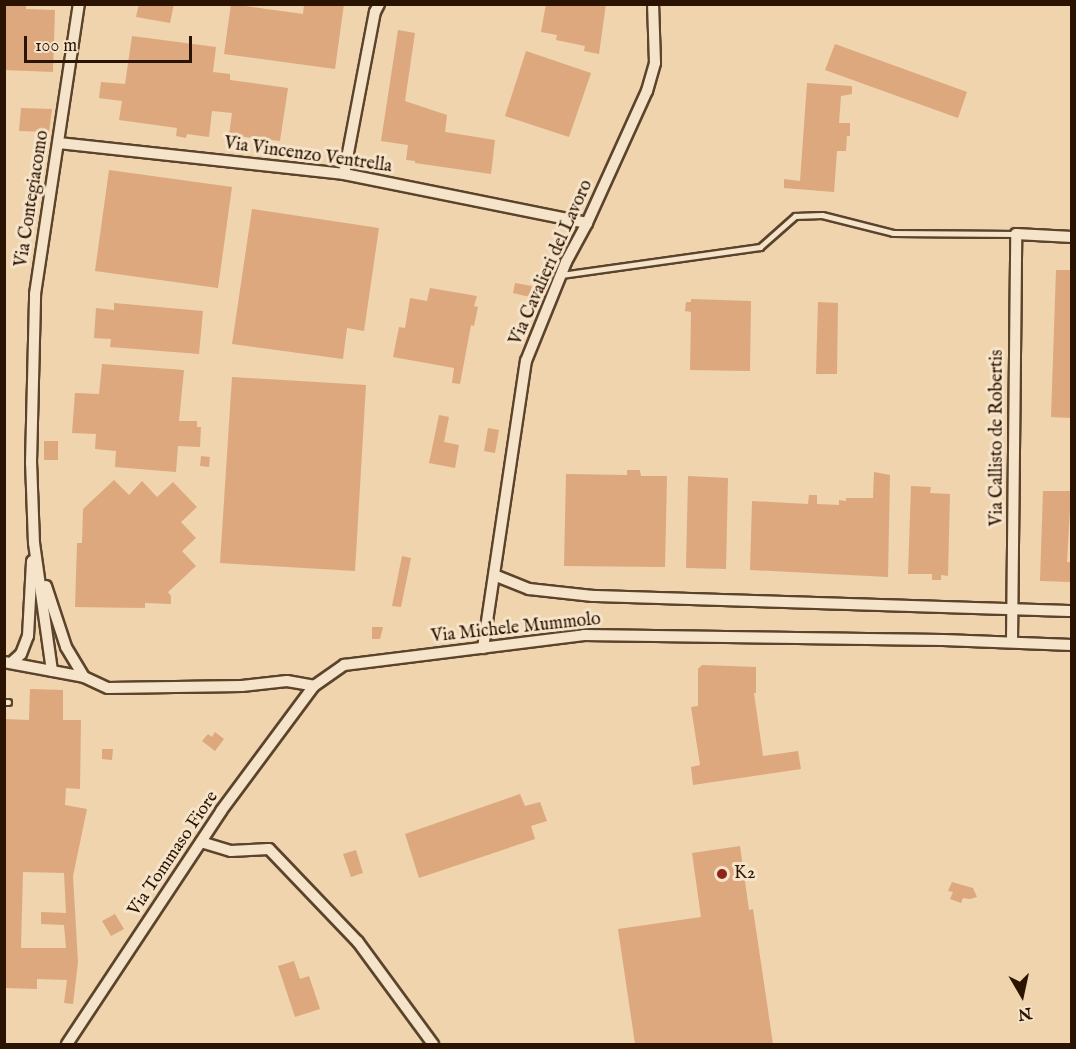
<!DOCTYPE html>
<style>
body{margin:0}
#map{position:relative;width:1076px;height:1049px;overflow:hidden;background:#efd4ad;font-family:"IM FELL English",serif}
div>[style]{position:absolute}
.building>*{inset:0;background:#dda87e}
.roads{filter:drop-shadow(2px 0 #5b432c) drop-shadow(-2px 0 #5b432c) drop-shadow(0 2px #5b432c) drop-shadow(0 -2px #5b432c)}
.service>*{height:5px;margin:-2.5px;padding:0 2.5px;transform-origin:2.5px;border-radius:2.5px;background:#f5e3ca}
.minor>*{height:10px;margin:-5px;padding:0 5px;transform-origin:5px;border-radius:5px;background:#f5e3ca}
.dots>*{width:16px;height:16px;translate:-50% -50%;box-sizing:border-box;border:3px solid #f5e3ca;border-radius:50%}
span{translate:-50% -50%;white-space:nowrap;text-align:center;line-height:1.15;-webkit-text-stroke:6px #f5e3ca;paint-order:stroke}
.street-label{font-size:18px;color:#2a1301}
.poi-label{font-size:18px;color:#2a1301}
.left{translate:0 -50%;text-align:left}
.frame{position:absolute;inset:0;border:6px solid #2a1301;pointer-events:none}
.north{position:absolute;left:992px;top:965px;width:60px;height:60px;-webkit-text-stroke:4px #f5e3ca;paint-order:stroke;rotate:171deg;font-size:16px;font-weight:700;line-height:24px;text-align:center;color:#2a1301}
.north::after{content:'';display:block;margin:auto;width:21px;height:27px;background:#2a1301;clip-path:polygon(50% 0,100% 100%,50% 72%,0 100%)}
.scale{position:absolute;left:24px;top:36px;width:168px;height:27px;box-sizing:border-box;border:3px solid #2a1301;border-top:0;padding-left:8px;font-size:18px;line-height:21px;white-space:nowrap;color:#2a1301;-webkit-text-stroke:4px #f5e3ca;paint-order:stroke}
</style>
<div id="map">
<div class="building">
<div style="clip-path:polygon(4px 4px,26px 4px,26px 9px,55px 10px,53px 72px,4px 70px)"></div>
<div style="clip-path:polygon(139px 4px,174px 4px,170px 23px,136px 17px)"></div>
<div style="clip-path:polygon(231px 4px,303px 14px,304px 4px,344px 4px,335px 69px,224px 54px)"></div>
<div style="clip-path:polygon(546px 4px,606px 4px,599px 54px,584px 51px,585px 46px,556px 40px,557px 35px,541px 32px)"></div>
<div style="clip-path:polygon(398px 30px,415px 33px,405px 101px,447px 115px,445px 132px,495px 140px,491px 174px,415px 163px,415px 161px,406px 160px,408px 145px,381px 141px)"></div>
<div style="clip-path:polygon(132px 36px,216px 47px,213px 72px,230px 74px,230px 80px,288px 88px,280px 141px,229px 135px,232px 113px,212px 111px,209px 137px,187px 134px,186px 138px,176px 136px,177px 128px,119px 120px,122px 101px,99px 98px,101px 82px,125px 84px)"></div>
<div style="clip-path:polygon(835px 44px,967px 92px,958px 118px,825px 70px)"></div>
<div style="clip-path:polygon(526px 51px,591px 73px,569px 137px,505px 116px)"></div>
<div style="clip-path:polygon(807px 83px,852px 86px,852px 94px,841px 96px,839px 123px,850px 123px,850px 136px,847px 136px,846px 151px,837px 151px,834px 192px,784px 188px,784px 179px,800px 181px)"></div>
<div style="clip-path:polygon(21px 108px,52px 109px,49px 132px,19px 131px)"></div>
<div style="clip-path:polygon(109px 170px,232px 187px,218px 288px,95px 271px)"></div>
<div style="clip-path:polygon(26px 206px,37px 209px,35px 221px,24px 219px)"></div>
<div style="clip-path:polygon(252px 209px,379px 228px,364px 331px,347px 328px,343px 359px,232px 344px)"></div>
<div style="clip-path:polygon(1056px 270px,1071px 270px,1071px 418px,1051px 417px)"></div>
<div style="clip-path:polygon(515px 283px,532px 286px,530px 297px,513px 293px)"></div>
<div style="clip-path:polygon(430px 288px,477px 296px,474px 306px,478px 307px,474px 326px,471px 325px,460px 384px,452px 383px,454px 368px,393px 357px,399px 327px,405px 328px,410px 298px,427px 301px)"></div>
<div style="clip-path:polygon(691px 299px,751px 301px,750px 371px,690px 370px,691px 312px,685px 311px,686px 302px,691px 302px)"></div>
<div style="clip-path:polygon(818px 302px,838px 303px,837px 374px,816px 374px)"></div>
<div style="clip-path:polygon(114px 303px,203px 311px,199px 354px,110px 347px,111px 339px,94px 338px,96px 308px,114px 310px)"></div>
<div style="clip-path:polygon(102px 364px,184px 370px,179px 421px,197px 421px,197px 427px,201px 427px,200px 447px,178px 446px,176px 472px,115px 467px,116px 451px,95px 449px,96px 434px,72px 433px,75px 393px,99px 394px)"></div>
<div style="clip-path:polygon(232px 377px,366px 385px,355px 571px,220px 563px)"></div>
<div style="clip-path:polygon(439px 415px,449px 417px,444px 442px,459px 445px,455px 468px,429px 463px)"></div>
<div style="clip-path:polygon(488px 428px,499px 430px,495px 453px,484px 451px)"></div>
<div style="clip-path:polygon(44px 441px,58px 441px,58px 460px,44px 460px)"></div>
<div style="clip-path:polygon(201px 456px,210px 457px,209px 467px,200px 466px)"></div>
<div style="clip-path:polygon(627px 470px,640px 470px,641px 476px,667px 476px,665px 567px,564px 566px,566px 474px,627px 475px)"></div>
<div style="clip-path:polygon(874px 472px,890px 475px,888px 577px,750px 570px,752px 501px,808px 504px,809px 495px,817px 495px,817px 504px,839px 505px,839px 500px,846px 501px,846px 498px,873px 498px)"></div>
<div style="clip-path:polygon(688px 476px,728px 478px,726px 569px,686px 568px)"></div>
<div style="clip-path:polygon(114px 480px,129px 495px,142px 481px,157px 497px,173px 482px,197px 507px,181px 522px,196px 538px,182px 551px,196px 566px,168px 592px,171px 596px,171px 604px,145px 603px,145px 608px,75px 607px,77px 543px,82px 543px,83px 509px)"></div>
<div style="clip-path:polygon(911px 486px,931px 487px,930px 493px,950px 494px,948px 576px,941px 575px,941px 580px,932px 580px,932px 574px,908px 574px)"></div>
<div style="clip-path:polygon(1043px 491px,1071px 491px,1067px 562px,1071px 562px,1071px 582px,1040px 581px)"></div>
<div style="clip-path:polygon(402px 556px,411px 558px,401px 607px,392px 606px)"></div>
<div style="clip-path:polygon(372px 627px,383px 627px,380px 639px,372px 639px)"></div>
<div style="clip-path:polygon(702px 665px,756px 667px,756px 693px,754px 693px,763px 756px,798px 751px,801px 769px,693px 785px,691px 767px,700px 765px,691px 707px,698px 706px,698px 669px)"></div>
<div style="clip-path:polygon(evenodd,30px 689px,63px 690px,63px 720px,81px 720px,80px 789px,66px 788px,65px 805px,87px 809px,73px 876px,78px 962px,73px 1004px,64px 1003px,67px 980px,37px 979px,37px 989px,4px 988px,4px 719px,29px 720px,30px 689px,23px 872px,64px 873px,66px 913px,41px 912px,41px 924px,64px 925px,66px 948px,21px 948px,23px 872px)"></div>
<div style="clip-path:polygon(215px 732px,224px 739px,215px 751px,202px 741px,208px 734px,212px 737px)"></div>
<div style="clip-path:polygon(102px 749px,113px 749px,112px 760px,102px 759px)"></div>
<div style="clip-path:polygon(520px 794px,525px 806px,540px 802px,547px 821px,531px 826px,535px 839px,419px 878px,405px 834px)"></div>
<div style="clip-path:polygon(740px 846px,749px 910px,753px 909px,773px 1044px,635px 1044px,618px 929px,701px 917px,692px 853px)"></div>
<div style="clip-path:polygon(356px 850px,363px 873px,351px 877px,343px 854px)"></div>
<div style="clip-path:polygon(952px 882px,973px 888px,977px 897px,970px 899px,963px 898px,961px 903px,950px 899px,953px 892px,948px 891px)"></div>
<div style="clip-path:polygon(115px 914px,124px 929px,111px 936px,102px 921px)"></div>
<div style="clip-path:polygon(294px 961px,300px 979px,309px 976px,320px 1009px,295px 1017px,278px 966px)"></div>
</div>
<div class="roads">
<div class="service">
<div style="left:561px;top:275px;width:201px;rotate:-8deg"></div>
<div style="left:760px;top:247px;width:47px;rotate:-41.5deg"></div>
<div style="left:795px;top:216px;width:27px;rotate:-2deg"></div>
<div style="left:822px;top:215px;width:73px;rotate:14.2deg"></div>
<div style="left:893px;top:233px;width:123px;rotate:0.5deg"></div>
<div style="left:4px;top:702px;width:4px"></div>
</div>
<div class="minor">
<div style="left:59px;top:143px;width:287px;rotate:6.2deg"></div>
<div style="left:344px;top:174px;width:248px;rotate:11.4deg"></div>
<div style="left:344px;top:174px;width:165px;rotate:-79.2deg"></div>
<div style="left:375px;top:12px;width:9px;rotate:-63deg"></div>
<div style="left:494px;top:575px;width:38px;rotate:22deg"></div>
<div style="left:529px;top:589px;width:64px;rotate:6.2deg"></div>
<div style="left:593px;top:596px;width:479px;rotate:1.8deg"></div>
<div style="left:46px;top:586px;width:64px;rotate:71.8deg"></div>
<div style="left:66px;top:647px;width:35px;rotate:59deg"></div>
<div style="left:1012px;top:642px;width:408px;rotate:-89.4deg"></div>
<div style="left:1016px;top:234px;width:56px;rotate:3.1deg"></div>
<div style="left:483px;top:648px;width:290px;rotate:-81.5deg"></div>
<div style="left:526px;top:361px;width:107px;rotate:-68deg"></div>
<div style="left:566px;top:262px;width:44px;rotate:-61.7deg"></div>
<div style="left:587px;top:223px;width:145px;rotate:-65.6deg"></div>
<div style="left:647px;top:91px;width:29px;rotate:-74deg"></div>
<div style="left:655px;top:63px;width:59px;rotate:-91.9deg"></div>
<div style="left:4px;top:662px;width:81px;rotate:10.6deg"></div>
<div style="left:84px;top:677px;width:26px;rotate:25deg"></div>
<div style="left:108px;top:688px;width:134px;rotate:-0.9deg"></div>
<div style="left:242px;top:686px;width:45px;rotate:-6.3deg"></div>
<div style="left:287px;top:681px;width:27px;rotate:10deg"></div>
<div style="left:11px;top:663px;width:13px;rotate:-42deg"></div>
<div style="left:21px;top:654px;width:19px;rotate:-69deg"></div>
<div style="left:28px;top:636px;width:75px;rotate:-86.9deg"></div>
<div style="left:52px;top:671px;width:129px;rotate:-98deg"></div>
<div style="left:34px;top:543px;width:80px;rotate:-92.1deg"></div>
<div style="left:31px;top:463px;width:169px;rotate:-88.6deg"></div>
<div style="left:35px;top:294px;width:293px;rotate:-81.4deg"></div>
<div style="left:201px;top:842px;width:31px;rotate:17deg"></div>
<div style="left:231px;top:851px;width:38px;rotate:-3deg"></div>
<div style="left:269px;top:849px;width:129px;rotate:46.3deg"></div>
<div style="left:358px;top:942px;width:127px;rotate:53.7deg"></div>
<div style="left:67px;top:1044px;width:279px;rotate:-56.5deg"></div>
<div style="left:221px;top:811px;width:156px;rotate:-53.4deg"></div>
<div style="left:314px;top:686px;width:37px;rotate:-35deg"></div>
<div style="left:344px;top:665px;width:242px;rotate:-7.1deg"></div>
<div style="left:584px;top:635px;width:359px;rotate:0.8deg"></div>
<div style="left:943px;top:640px;width:129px;rotate:2.2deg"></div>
</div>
</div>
<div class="dots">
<div style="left:722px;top:874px;background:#8f2418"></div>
</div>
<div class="street-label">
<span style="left:308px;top:156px;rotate:8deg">Via Vincenzo Ventrella</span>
<span style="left:33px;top:199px;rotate:-81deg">Via Contegiacomo</span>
<span style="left:552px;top:263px;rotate:-66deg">Via Cavalieri del Lavoro</span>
<span style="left:998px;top:438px;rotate:-90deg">Via Callisto de Robertis</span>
<span style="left:516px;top:629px;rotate:-6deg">Via Michele Mummolo</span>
<span style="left:174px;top:854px;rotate:-56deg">Via Tommaso Fiore</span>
</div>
<div class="poi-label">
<span class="left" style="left:734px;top:874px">K2</span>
</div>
<div class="frame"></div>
<div class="north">N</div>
<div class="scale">100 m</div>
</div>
